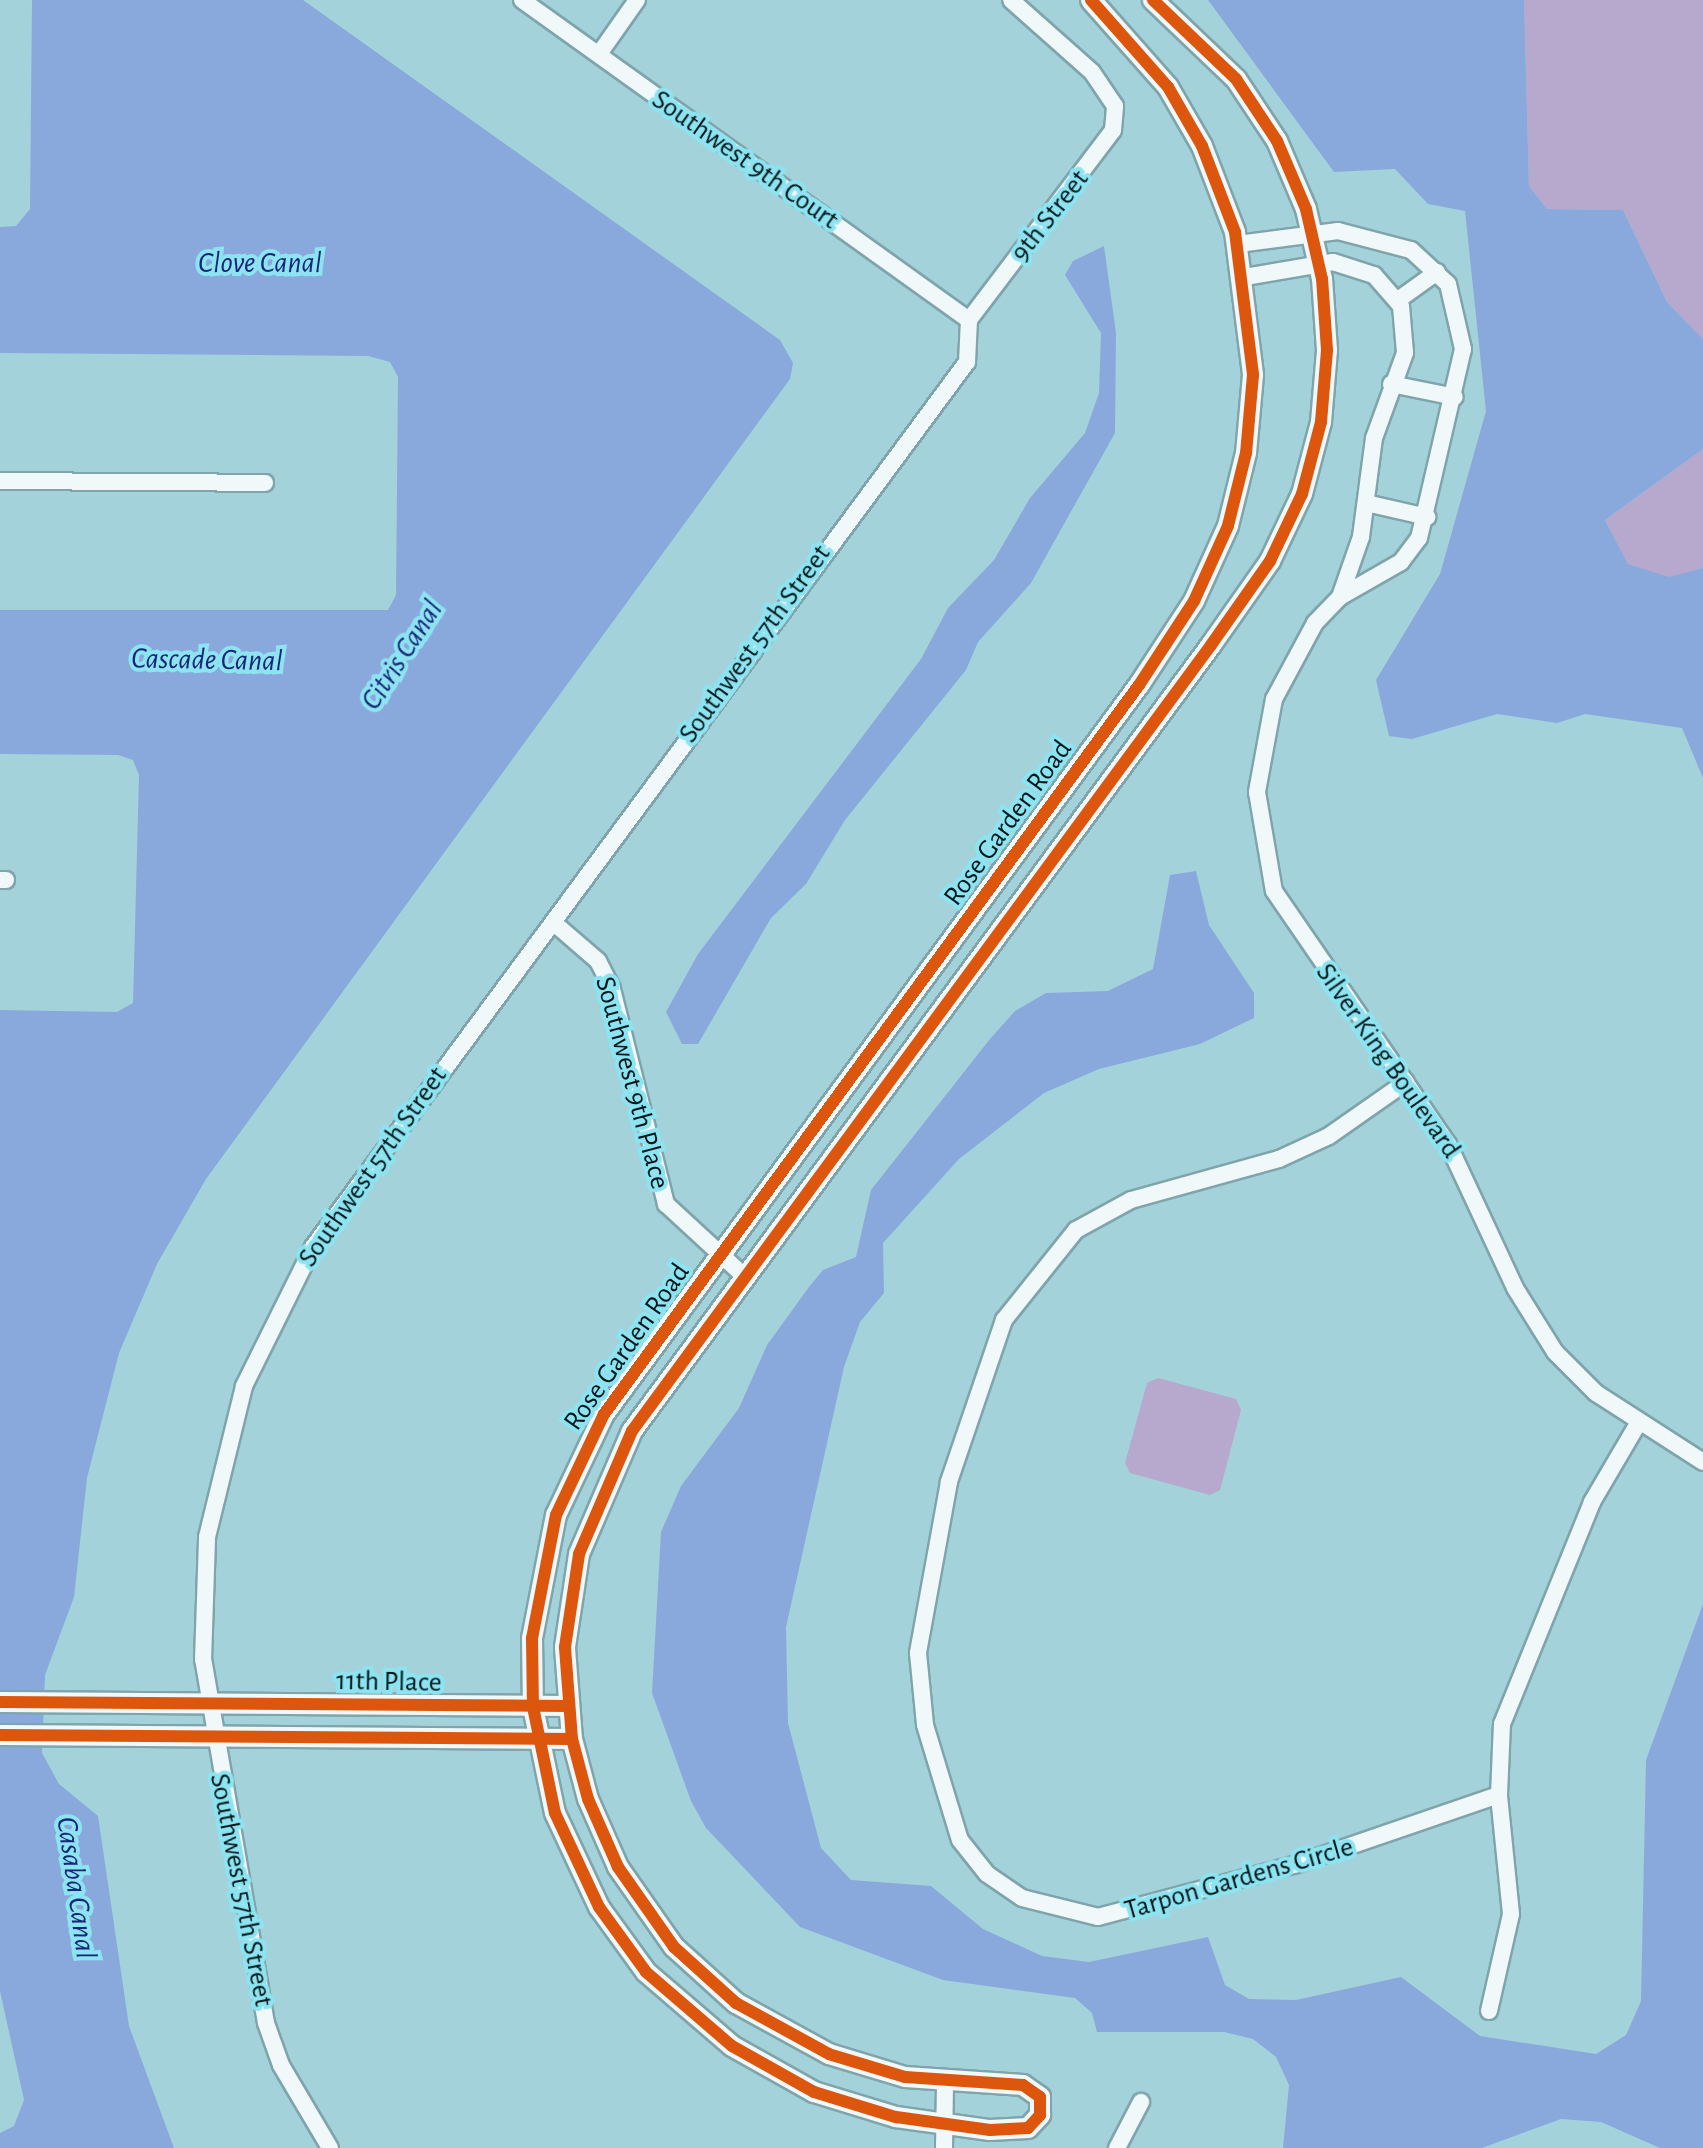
<!DOCTYPE html>
<style>
body{margin:0}
#map{position:relative;width:1703px;height:2148px;overflow:hidden;background:#a3d2da;font-family:"Alegreya Sans",sans-serif}
div>[style]{position:absolute}
.green>*{inset:0;background:#b6a9cd}
.water>*{inset:0;background:#89a9dd}
.roads{filter:drop-shadow(2px 0 #7fa4ab) drop-shadow(-2px 0 #7fa4ab) drop-shadow(0 2px #7fa4ab) drop-shadow(0 -2px #7fa4ab)}
.minor>*{height:16px;margin:-8px;padding:0 8px;transform-origin:8px;border-radius:8px;background:#f1f8f9}
.tertiary>*{height:20px;margin:-10px;padding:0 10px;transform-origin:10px;border-radius:10px;background:#f1f8f9}
.cycleway>*{height:12px;margin:-6px;padding:0 6px;transform-origin:6px;border-radius:6px;background:#dc560d}
span{translate:-50% -50%;white-space:nowrap;text-align:center;line-height:1.15;-webkit-text-stroke:8px #8de3f0;paint-order:stroke}
.street-label{font-size:28px;color:#00161a}
.water-label{font-size:30px;color:#172778;font-style:italic}
</style>
<div id="map">
<div class="green">
<div style="clip-path:polygon(1524px 0,1703px 0,1703px 339px,1667px 302px,1623px 210px,1547px 209px,1529px 186px)"></div>
<div style="clip-path:polygon(1703px 449px,1703px 568px,1669px 578px,1628px 564px,1605px 520px)"></div>
<div style="clip-path:polygon(1158px 1378px,1236px 1399px,1241px 1410px,1220px 1490px,1210px 1495px,1130px 1473px,1125px 1463px,1147px 1383px)"></div>
</div>
<div class="water">
<div style="clip-path:polygon(32px 0,303px 0,780px 340px,793px 363px,790px 379px,206px 1179px,157px 1264px,119px 1353px,87px 1478px,74px 1597px,45px 1675px,42px 1753px,59px 1784px,98px 1816px,129px 2026px,174px 2148px,0 2148px,0 2133px,14px 2126px,24px 2100px,0 1991px,0 1010px,117px 1012px,133px 1003px,139px 775px,133px 760px,118px 755px,0 754px,0 610px,388px 610px,396px 595px,398px 377px,390px 362px,368px 356px,0 353px,0 227px,16px 226px,30px 209px)"></div>
<div style="clip-path:polygon(1208px 0,1524px 0,1529px 186px,1547px 209px,1623px 210px,1667px 302px,1703px 339px,1703px 449px,1605px 520px,1628px 564px,1669px 577px,1703px 568px,1703px 778px,1682px 728px,1585px 714px,1557px 723px,1497px 714px,1412px 739px,1389px 736px,1376px 680px,1440px 574px,1486px 411px,1465px 211px,1428px 204px,1395px 169px,1334px 172px)"></div>
<div style="clip-path:polygon(1104px 246px,1116px 333px,1115px 433px,1031px 583px,978px 642px,966px 670px,845px 820px,806px 884px,771px 918px,698px 1044px,682px 1044px,666px 1012px,698px 954px,921px 659px,948px 608px,994px 560px,1030px 498px,1085px 433px,1099px 393px,1101px 333px,1065px 275px,1073px 261px)"></div>
<div style="clip-path:polygon(1196px 871px,1209px 925px,1254px 993px,1254px 1018px,1200px 1044px,1099px 1069px,1044px 1093px,959px 1159px,883px 1243px,884px 1293px,860px 1322px,844px 1367px,786px 1627px,788px 1723px,821px 1848px,851px 1880px,931px 1886px,983px 1929px,1042px 1956px,1089px 1962px,1208px 1937px,1225px 1985px,1249px 1999px,1296px 2000px,1401px 1977px,1480px 2036px,1596px 2054px,1626px 2035px,1641px 2001px,1646px 1760px,1703px 1604px,1703px 2148px,1660px 2148px,1601px 2122px,1561px 2119px,1482px 2148px,1283px 2148px,1289px 2085px,1276px 2057px,1253px 2039px,1224px 2032px,1097px 2032px,1092px 2013px,1075px 1998px,943px 1980px,800px 1927px,706px 1828px,691px 1801px,652px 1693px,661px 1532px,681px 1486px,739px 1408px,767px 1345px,809px 1287px,823px 1270px,856px 1257px,871px 1190px,990px 1039px,1015px 1011px,1046px 993px,1108px 991px,1153px 969px,1170px 875px)"></div>
</div>
<div class="roads">
<div class="minor">
<div style="left:522px;top:0;width:550px;rotate:35.6deg"></div>
<div style="left:599px;top:54px;width:66px;rotate:-54.9deg"></div>
<div style="left:1238px;top:244px;width:101px;rotate:-7.4deg"></div>
<div style="left:1338px;top:231px;width:75px;rotate:14.6deg"></div>
<div style="left:1411px;top:250px;width:50px;rotate:42.6deg"></div>
<div style="left:1448px;top:284px;width:67px;rotate:77deg"></div>
<div style="left:1463px;top:349px;width:194px;rotate:103.1deg"></div>
<div style="left:1419px;top:538px;width:30px;rotate:127deg"></div>
<div style="left:1401px;top:562px;width:70px;rotate:150.2deg"></div>
<div style="left:1340px;top:597px;width:36px;rotate:134deg"></div>
<div style="left:1315px;top:623px;width:86px;rotate:118.3deg"></div>
<div style="left:1274px;top:699px;width:95px;rotate:100.4deg"></div>
<div style="left:1257px;top:792px;width:100px;rotate:80.3deg"></div>
<div style="left:1274px;top:891px;width:307px;rotate:55.5deg"></div>
<div style="left:1448px;top:1144px;width:159px;rotate:65deg"></div>
<div style="left:1515px;top:1288px;width:75px;rotate:58deg"></div>
<div style="left:1555px;top:1352px;width:58px;rotate:45deg"></div>
<div style="left:1596px;top:1393px;width:127px;rotate:32.8deg"></div>
<div style="left:1245px;top:277px;width:89px;rotate:-9.7deg"></div>
<div style="left:1333px;top:262px;width:43px;rotate:17.6deg"></div>
<div style="left:1374px;top:275px;width:41px;rotate:48.9deg"></div>
<div style="left:1401px;top:306px;width:47px;rotate:85.1deg"></div>
<div style="left:1405px;top:353px;width:90px;rotate:110deg"></div>
<div style="left:1374px;top:438px;width:100px;rotate:97.5deg"></div>
<div style="left:1361px;top:537px;width:64px;rotate:109.3deg"></div>
<div style="left:1398px;top:300px;width:48px;rotate:-35.7deg"></div>
<div style="left:969px;top:320px;width:238px;rotate:-52.8deg"></div>
<div style="left:1113px;top:130px;width:24px;rotate:-85deg"></div>
<div style="left:1115px;top:106px;width:41px;rotate:-124.1deg"></div>
<div style="left:1092px;top:72px;width:108px;rotate:-138.4deg"></div>
<div style="left:1391px;top:384px;width:65px;rotate:11.5deg"></div>
<div style="left:0;top:481px;width:265px;rotate:0.4deg"></div>
<div style="left:1366px;top:503px;width:63px;rotate:12.9deg"></div>
<div style="left:0;top:880px;width:6px"></div>
<div style="left:554px;top:923px;width:58px;rotate:40.8deg"></div>
<div style="left:598px;top:961px;width:31px;rotate:63deg"></div>
<div style="left:612px;top:989px;width:222px;rotate:75.9deg"></div>
<div style="left:666px;top:1204px;width:108px;rotate:42.7deg"></div>
<div style="left:1406px;top:1082px;width:94px;rotate:145deg"></div>
<div style="left:1329px;top:1136px;width:55px;rotate:155.3deg"></div>
<div style="left:1279px;top:1159px;width:154px;rotate:164.5deg"></div>
<div style="left:1131px;top:1200px;width:63px;rotate:151.4deg"></div>
<div style="left:1076px;top:1230px;width:115px;rotate:128.7deg"></div>
<div style="left:1004px;top:1320px;width:171px;rotate:108.8deg"></div>
<div style="left:949px;top:1482px;width:174px;rotate:100.3deg"></div>
<div style="left:918px;top:1653px;width:72px;rotate:84.4deg"></div>
<div style="left:925px;top:1725px;width:120px;rotate:73.1deg"></div>
<div style="left:960px;top:1840px;width:43px;rotate:51.5deg"></div>
<div style="left:987px;top:1874px;width:42px;rotate:34.4deg"></div>
<div style="left:1022px;top:1898px;width:78px;rotate:14deg"></div>
<div style="left:1098px;top:1917px;width:206px;rotate:-14.9deg"></div>
<div style="left:1297px;top:1864px;width:213px;rotate:-18.9deg"></div>
<div style="left:1499px;top:1795px;width:71px;rotate:-87.6deg"></div>
<div style="left:1502px;top:1724px;width:240px;rotate:-67.9deg"></div>
<div style="left:1592px;top:1502px;width:93px;rotate:-59.6deg"></div>
<div style="left:1489px;top:2011px;width:99px;rotate:-77.2deg"></div>
<div style="left:1511px;top:1914px;width:120px;rotate:-95.8deg"></div>
<div style="left:330px;top:2148px;width:96px;rotate:-120.6deg"></div>
<div style="left:281px;top:2065px;width:45px;rotate:-109.7deg"></div>
<div style="left:266px;top:2023px;width:368px;rotate:-99.8deg"></div>
<div style="left:203px;top:1660px;width:123px;rotate:-88.1deg"></div>
<div style="left:207px;top:1537px;width:155px;rotate:-76.2deg"></div>
<div style="left:244px;top:1386px;width:155px;rotate:-63.6deg"></div>
<div style="left:313px;top:1247px;width:1100px;rotate:-53.54deg"></div>
<div style="left:967px;top:362px;width:42px;rotate:-87.3deg"></div>
<div style="left:944px;top:2148px;width:67px;rotate:-89.1deg"></div>
<div style="left:1117px;top:2148px;width:52px;rotate:-62.4deg"></div>
</div>
<div class="tertiary">
<div style="left:1091px;top:0;width:116px;rotate:48.5deg"></div>
<div style="left:1168px;top:87px;width:68px;rotate:60deg"></div>
<div style="left:1202px;top:146px;width:92px;rotate:69deg"></div>
<div style="left:1235px;top:232px;width:144px;rotate:82.8deg"></div>
<div style="left:1253px;top:375px;width:78px;rotate:95.1deg"></div>
<div style="left:1246px;top:453px;width:75px;rotate:103.9deg"></div>
<div style="left:1228px;top:526px;width:82px;rotate:114.4deg"></div>
<div style="left:1194px;top:601px;width:100px;rotate:123.2deg"></div>
<div style="left:1139px;top:685px;width:904px;rotate:126.27deg"></div>
<div style="left:604px;top:1414px;width:112px;rotate:115.4deg"></div>
<div style="left:556px;top:1515px;width:125px;rotate:101deg"></div>
<div style="left:532px;top:1638px;width:69px;rotate:89.2deg"></div>
<div style="left:533px;top:1707px;width:108px;rotate:78.3deg"></div>
<div style="left:555px;top:1813px;width:104px;rotate:64.9deg"></div>
<div style="left:599px;top:1907px;width:80px;rotate:54.1deg"></div>
<div style="left:646px;top:1972px;width:113px;rotate:40.7deg"></div>
<div style="left:732px;top:2046px;width:94px;rotate:29.3deg"></div>
<div style="left:814px;top:2092px;width:86px;rotate:17deg"></div>
<div style="left:896px;top:2117px;width:95px;rotate:7.9deg"></div>
<div style="left:990px;top:2130px;width:38px;rotate:-3deg"></div>
<div style="left:1028px;top:2128px;width:18px;rotate:-47deg"></div>
<div style="left:1040px;top:2115px;width:18px;rotate:-90deg"></div>
<div style="left:1040px;top:2097px;width:21px;rotate:-145deg"></div>
<div style="left:1023px;top:2085px;width:118px;rotate:-176.1deg"></div>
<div style="left:905px;top:2077px;width:79px;rotate:-163.2deg"></div>
<div style="left:829px;top:2054px;width:106px;rotate:-151.3deg"></div>
<div style="left:736px;top:2003px;width:84px;rotate:-137.9deg"></div>
<div style="left:674px;top:1947px;width:98px;rotate:-125deg"></div>
<div style="left:618px;top:1867px;width:74px;rotate:-113.8deg"></div>
<div style="left:588px;top:1799px;width:62px;rotate:-104.9deg"></div>
<div style="left:572px;top:1739px;width:92px;rotate:-94.4deg"></div>
<div style="left:565px;top:1647px;width:94px;rotate:-81.4deg"></div>
<div style="left:579px;top:1554px;width:134px;rotate:-66.7deg"></div>
<div style="left:632px;top:1431px;width:976px;rotate:-53.62deg"></div>
<div style="left:1211px;top:645px;width:103px;rotate:-54.9deg"></div>
<div style="left:1270px;top:561px;width:74px;rotate:-64.5deg"></div>
<div style="left:1302px;top:494px;width:74px;rotate:-75.2deg"></div>
<div style="left:1321px;top:422px;width:72px;rotate:-85.2deg"></div>
<div style="left:1327px;top:350px;width:71px;rotate:-94deg"></div>
<div style="left:1322px;top:279px;width:72px;rotate:-102.9deg"></div>
<div style="left:1306px;top:209px;width:74px;rotate:-113.1deg"></div>
<div style="left:1277px;top:141px;width:74px;rotate:-123.5deg"></div>
<div style="left:1236px;top:79px;width:115px;rotate:-136.4deg"></div>
<div style="left:0;top:1702px;width:568px;rotate:0.4deg"></div>
<div style="left:0;top:1735px;width:572px;rotate:0.4deg"></div>
</div>
</div>
<div class="cycleway">
<div style="left:1091px;top:0;width:116px;rotate:48.5deg"></div>
<div style="left:1168px;top:87px;width:68px;rotate:60deg"></div>
<div style="left:1202px;top:146px;width:92px;rotate:69deg"></div>
<div style="left:1235px;top:232px;width:144px;rotate:82.8deg"></div>
<div style="left:1253px;top:375px;width:78px;rotate:95.1deg"></div>
<div style="left:1246px;top:453px;width:75px;rotate:103.9deg"></div>
<div style="left:1228px;top:526px;width:82px;rotate:114.4deg"></div>
<div style="left:1194px;top:601px;width:100px;rotate:123.2deg"></div>
<div style="left:1139px;top:685px;width:904px;rotate:126.27deg"></div>
<div style="left:604px;top:1414px;width:112px;rotate:115.4deg"></div>
<div style="left:556px;top:1515px;width:125px;rotate:101deg"></div>
<div style="left:532px;top:1638px;width:69px;rotate:89.2deg"></div>
<div style="left:533px;top:1707px;width:108px;rotate:78.3deg"></div>
<div style="left:555px;top:1813px;width:104px;rotate:64.9deg"></div>
<div style="left:599px;top:1907px;width:80px;rotate:54.1deg"></div>
<div style="left:646px;top:1972px;width:113px;rotate:40.7deg"></div>
<div style="left:732px;top:2046px;width:94px;rotate:29.3deg"></div>
<div style="left:814px;top:2092px;width:86px;rotate:17deg"></div>
<div style="left:896px;top:2117px;width:95px;rotate:7.9deg"></div>
<div style="left:990px;top:2130px;width:38px;rotate:-3deg"></div>
<div style="left:1028px;top:2128px;width:18px;rotate:-47deg"></div>
<div style="left:1040px;top:2115px;width:18px;rotate:-90deg"></div>
<div style="left:1040px;top:2097px;width:21px;rotate:-145deg"></div>
<div style="left:1023px;top:2085px;width:118px;rotate:-176.1deg"></div>
<div style="left:905px;top:2077px;width:79px;rotate:-163.2deg"></div>
<div style="left:829px;top:2054px;width:106px;rotate:-151.3deg"></div>
<div style="left:736px;top:2003px;width:84px;rotate:-137.9deg"></div>
<div style="left:674px;top:1947px;width:98px;rotate:-125deg"></div>
<div style="left:618px;top:1867px;width:74px;rotate:-113.8deg"></div>
<div style="left:588px;top:1799px;width:62px;rotate:-104.9deg"></div>
<div style="left:572px;top:1739px;width:92px;rotate:-94.4deg"></div>
<div style="left:565px;top:1647px;width:94px;rotate:-81.4deg"></div>
<div style="left:579px;top:1554px;width:134px;rotate:-66.7deg"></div>
<div style="left:632px;top:1431px;width:976px;rotate:-53.62deg"></div>
<div style="left:1211px;top:645px;width:103px;rotate:-54.9deg"></div>
<div style="left:1270px;top:561px;width:74px;rotate:-64.5deg"></div>
<div style="left:1302px;top:494px;width:74px;rotate:-75.2deg"></div>
<div style="left:1321px;top:422px;width:72px;rotate:-85.2deg"></div>
<div style="left:1327px;top:350px;width:71px;rotate:-94deg"></div>
<div style="left:1322px;top:279px;width:72px;rotate:-102.9deg"></div>
<div style="left:1306px;top:209px;width:74px;rotate:-113.1deg"></div>
<div style="left:1277px;top:141px;width:74px;rotate:-123.5deg"></div>
<div style="left:1236px;top:79px;width:115px;rotate:-136.4deg"></div>
<div style="left:0;top:1702px;width:568px;rotate:0.4deg"></div>
<div style="left:0;top:1735px;width:572px;rotate:0.4deg"></div>
</div>
<div class="street-label">
<span style="left:745px;top:160px;rotate:35deg">Southwest 9th Court</span>
<span style="left:1050px;top:216px;rotate:-52deg">9th Street</span>
<span style="left:755px;top:644px;rotate:-54deg">Southwest 57th Street</span>
<span style="left:1008px;top:823px;rotate:-54deg">Rose Garden Road</span>
<span style="left:1388px;top:1061px;rotate:55deg">Silver King Boulevard</span>
<span style="left:632px;top:1083px;rotate:75deg">Southwest 9th Place</span>
<span style="left:373px;top:1167px;rotate:-55deg">Southwest 57th Street</span>
<span style="left:627px;top:1347px;rotate:-55deg">Rose Garden Road</span>
<span style="left:389px;top:1682px;rotate:1deg">11th Place</span>
<span style="left:1239px;top:1879px;rotate:-16deg">Tarpon Gardens Circle</span>
<span style="left:241px;top:1890px;rotate:79deg">Southwest 57th Street</span>
</div>
<div class="water-label">
<span style="left:260px;top:263px">Clove Canal</span>
<span style="left:402px;top:655px;rotate:-57deg">Citris Canal</span>
<span style="left:207px;top:660px;rotate:1deg">Cascade Canal</span>
<span style="left:76px;top:1888px;rotate:82deg">Casaba Canal</span>
</div>
</div>
